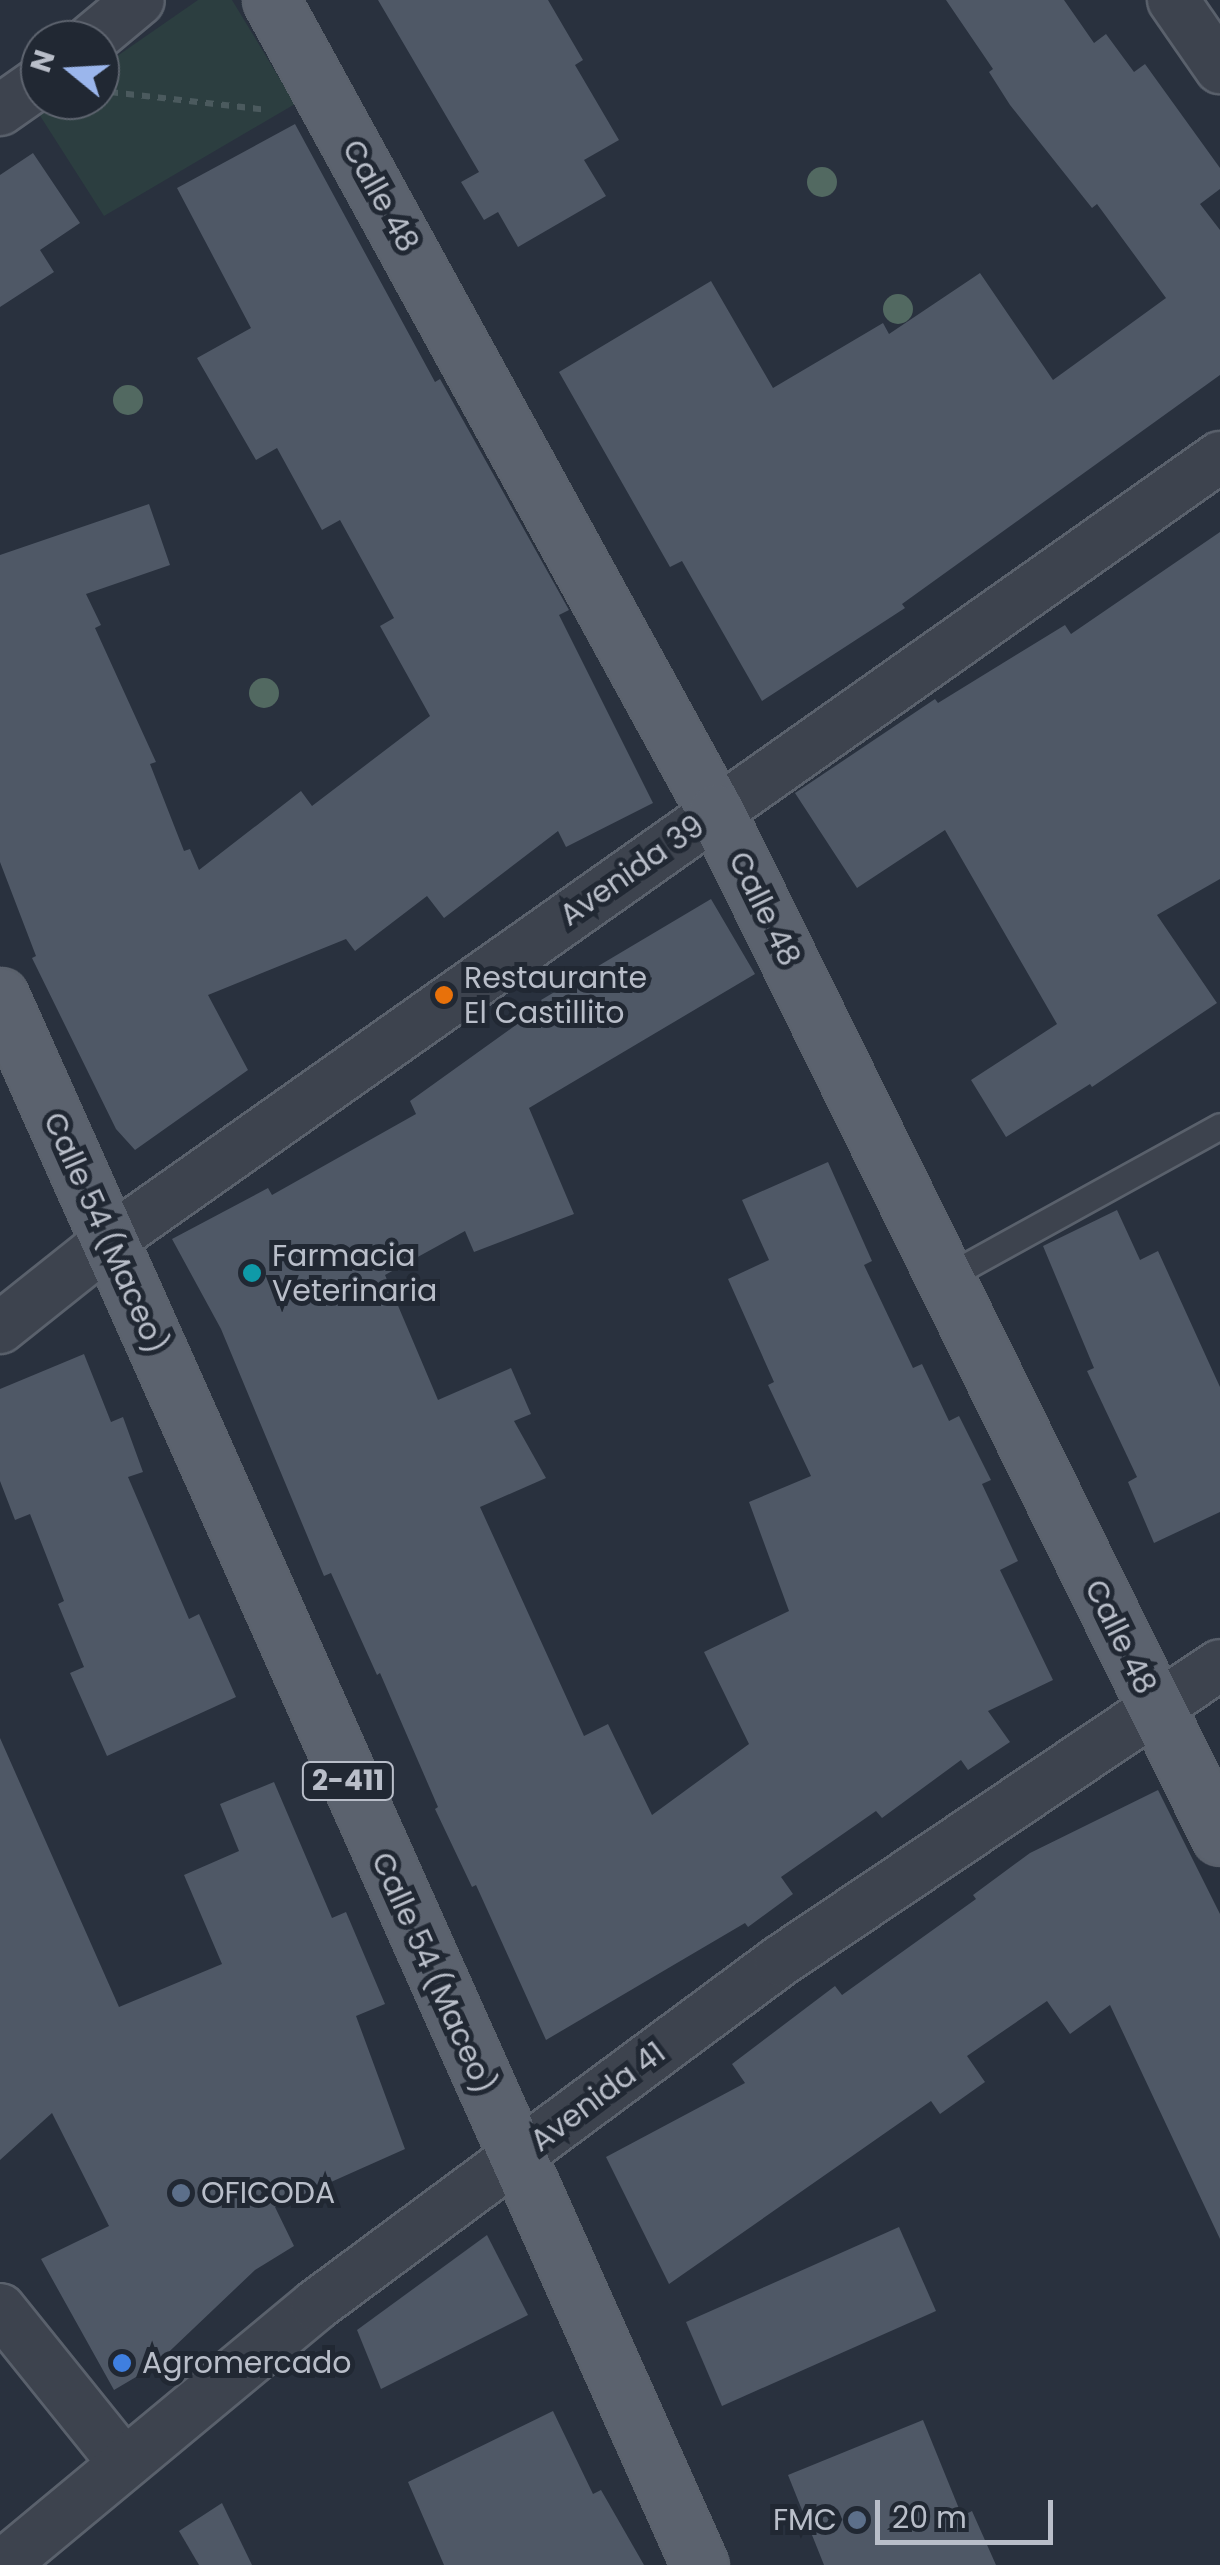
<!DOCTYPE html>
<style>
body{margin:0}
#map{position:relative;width:1220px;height:2565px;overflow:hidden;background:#29313e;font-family:Poppins,sans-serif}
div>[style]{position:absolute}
.green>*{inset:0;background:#2c3e40}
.building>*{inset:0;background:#4f5866}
.path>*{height:6px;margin-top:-3px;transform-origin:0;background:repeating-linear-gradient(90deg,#4b5a5e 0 8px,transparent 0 16px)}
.roads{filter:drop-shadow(2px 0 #5a616c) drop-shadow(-2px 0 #5a616c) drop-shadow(0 2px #5a616c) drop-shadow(0 -2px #5a616c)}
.service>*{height:25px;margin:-12.5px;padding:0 12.5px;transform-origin:12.5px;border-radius:12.5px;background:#3d434e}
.minor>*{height:50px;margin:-25px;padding:0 25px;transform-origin:25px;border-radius:25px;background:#3d434e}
.primary>*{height:55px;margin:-27.5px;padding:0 27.5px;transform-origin:27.5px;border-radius:27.5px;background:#5b626e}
.trees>*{width:30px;height:30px;margin:-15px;border-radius:50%;background:#526961}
.dots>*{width:28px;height:28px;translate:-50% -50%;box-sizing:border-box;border:5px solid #212833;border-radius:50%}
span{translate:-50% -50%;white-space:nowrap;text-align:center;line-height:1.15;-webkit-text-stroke:10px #212833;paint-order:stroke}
.shield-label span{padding:2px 8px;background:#212833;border:2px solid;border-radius:8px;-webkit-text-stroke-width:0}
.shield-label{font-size:28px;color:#b9bec9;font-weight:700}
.street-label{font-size:30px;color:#b9bec9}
.poi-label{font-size:30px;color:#b9bec9}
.left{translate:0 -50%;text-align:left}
.right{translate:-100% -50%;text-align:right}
.north{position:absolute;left:20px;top:20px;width:100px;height:100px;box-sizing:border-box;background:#212833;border:2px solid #5e646f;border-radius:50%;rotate:288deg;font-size:28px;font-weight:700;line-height:40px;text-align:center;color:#b9bec9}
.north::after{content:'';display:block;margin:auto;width:35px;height:45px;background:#9bb6ec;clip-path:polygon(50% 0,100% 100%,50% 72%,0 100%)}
.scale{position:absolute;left:875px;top:2500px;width:178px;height:45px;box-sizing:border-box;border:5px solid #b9bec9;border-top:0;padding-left:12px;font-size:30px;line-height:35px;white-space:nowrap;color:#b9bec9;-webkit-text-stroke:8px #212833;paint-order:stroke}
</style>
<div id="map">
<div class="green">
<div style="clip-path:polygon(198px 0,232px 0,295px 104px,104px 216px,37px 111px,54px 100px,100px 100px,100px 68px)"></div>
</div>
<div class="building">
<div style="clip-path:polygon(378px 0,548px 0,583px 60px,575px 65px,619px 140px,584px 160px,606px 196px,518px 247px,498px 212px,484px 220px,461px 182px,479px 172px)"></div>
<div style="clip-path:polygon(946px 0,1064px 0,1094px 43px,1106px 34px,1134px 72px,1145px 64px,1220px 168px,1220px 189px,1200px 204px,1220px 230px,1220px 375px,902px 604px,905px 608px,762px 701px,682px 561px,670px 567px,559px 372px,711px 281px,773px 388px,883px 323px,889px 334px,980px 273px,1053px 380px,1166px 298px,1097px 204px,1092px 208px,1010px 105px,989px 72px,993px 69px)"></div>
<div style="clip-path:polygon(295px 124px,435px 382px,440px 379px,569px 610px,559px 615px,653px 803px,566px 847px,558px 831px,444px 918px,427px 896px,355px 951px,346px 939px,208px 995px,248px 1070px,135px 1150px,116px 1129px,32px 958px,36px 956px,0 862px,0 555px,149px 504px,170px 565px,86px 594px,101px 625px,95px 628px,156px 762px,150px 764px,184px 851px,190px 849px,199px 870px,301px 791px,312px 806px,430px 716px,380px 626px,394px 618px,340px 520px,322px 530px,277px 448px,256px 460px,197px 358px,251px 328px,177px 188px)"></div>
<div style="clip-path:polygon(33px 153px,80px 223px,40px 250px,54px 272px,0 307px,0 175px)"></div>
<div style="clip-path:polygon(1220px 532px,1220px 879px,1157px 915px,1217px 1003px,1092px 1087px,1090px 1084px,1006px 1137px,971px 1080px,1057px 1024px,945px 830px,857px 888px,795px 793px,935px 699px,938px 703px,1065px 625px,1071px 634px)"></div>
<div style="clip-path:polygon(711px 899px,755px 974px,529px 1108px,574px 1214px,474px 1252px,465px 1231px,385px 1275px,438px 1400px,511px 1368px,531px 1414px,514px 1421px,546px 1478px,480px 1507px,584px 1736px,608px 1724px,652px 1815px,749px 1744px,704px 1652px,789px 1611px,749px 1502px,811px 1476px,768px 1385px,774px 1382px,728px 1279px,769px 1260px,742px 1200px,828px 1162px,872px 1261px,864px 1265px,913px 1368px,922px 1364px,949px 1421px,959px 1416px,991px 1480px,982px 1484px,1018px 1561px,1000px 1570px,1053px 1680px,988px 1711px,1010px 1742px,968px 1770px,961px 1760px,882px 1818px,876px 1811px,781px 1877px,793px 1894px,748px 1927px,745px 1923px,546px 2040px,476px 1885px,472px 1887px,435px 1809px,438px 1807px,380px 1673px,377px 1675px,331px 1573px,324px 1576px,221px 1329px,172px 1239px,268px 1188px,272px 1195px,416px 1114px,410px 1101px,544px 1005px,541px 1000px)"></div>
<div style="clip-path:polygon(1117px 1210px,1140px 1260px,1158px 1251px,1220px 1387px,1220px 1512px,1154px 1543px,1128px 1482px,1137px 1477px,1087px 1371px,1094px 1368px,1043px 1246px)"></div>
<div style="clip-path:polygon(84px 1354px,111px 1422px,123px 1417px,143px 1472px,128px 1477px,189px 1619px,199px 1614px,236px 1697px,107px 1756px,70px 1673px,84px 1667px,58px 1604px,64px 1601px,30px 1514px,15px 1520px,0 1481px,0 1389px)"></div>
<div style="clip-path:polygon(0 1738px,119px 2007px,222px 1964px,184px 1875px,239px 1851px,220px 1804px,274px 1782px,332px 1918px,346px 1912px,385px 2004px,356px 2016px,405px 2149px,275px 2207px,294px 2246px,255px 2270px,153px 2367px,114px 2390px,41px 2259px,109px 2226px,52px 2113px,0 2160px)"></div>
<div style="clip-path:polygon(1158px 1790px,1220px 1914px,1220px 2239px,1110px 2005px,1070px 2034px,1047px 2001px,967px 2056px,985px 2082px,940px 2114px,931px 2101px,669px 2284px,606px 2157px,745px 2083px,732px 2064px,835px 1986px,842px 1995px,976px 1899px,973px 1895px,1030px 1853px)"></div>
<div style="clip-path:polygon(899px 2227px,936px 2311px,722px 2406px,686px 2322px)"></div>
<div style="clip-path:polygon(487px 2235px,528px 2315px,381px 2389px,357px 2330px)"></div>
<div style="clip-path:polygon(553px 2411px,593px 2494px,601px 2490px,644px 2565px,444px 2565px,408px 2482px)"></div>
<div style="clip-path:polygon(923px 2420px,962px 2516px,972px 2511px,996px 2565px,824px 2565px,788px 2475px)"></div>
<div style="clip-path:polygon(222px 2503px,252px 2565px,199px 2565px,179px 2531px)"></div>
</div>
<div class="path">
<div style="left:110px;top:92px;width:158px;rotate:6.5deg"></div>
</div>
<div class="roads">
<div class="service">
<div style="left:943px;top:1279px;width:316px;rotate:-28.9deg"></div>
</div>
<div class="minor">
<div style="left:1173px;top:0;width:83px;rotate:55.3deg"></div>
<div style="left:91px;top:40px;width:62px;rotate:-39.8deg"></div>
<div style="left:0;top:110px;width:49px;rotate:-35deg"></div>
<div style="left:0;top:1328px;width:139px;rotate:-38.6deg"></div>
<div style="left:109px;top:1241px;width:1360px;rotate:-35.21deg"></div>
<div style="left:0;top:2309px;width:196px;rotate:51.2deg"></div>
<div style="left:3px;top:2565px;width:407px;rotate:-39.7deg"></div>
<div style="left:316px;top:2305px;width:578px;rotate:-36.55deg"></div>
<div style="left:780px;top:1961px;width:530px;rotate:-33.93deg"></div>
</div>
<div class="primary">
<div style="left:271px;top:0;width:926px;rotate:61.28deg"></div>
<div style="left:716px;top:812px;width:1142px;rotate:63.82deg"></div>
<div style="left:0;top:996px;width:1718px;rotate:65.96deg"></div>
</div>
</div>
<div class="trees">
<div style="left:822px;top:182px"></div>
<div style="left:898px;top:309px"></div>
<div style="left:128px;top:400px"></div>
<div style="left:264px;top:693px"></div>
</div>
<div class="dots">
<div style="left:444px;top:995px;background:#e8710a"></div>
<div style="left:252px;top:1273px;background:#0f9aa8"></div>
<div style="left:181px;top:2193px;background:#5c6f8a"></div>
<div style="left:122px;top:2363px;background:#3f7fe0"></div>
<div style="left:857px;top:2520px;background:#5c6f8a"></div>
</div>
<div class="shield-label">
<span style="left:348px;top:1781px">2-411</span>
</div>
<div class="street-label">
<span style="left:380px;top:196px;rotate:61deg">Calle 48</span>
<span style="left:632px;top:871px;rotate:-35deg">Avenida 39</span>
<span style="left:764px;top:909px;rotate:64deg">Calle 48</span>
<span style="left:105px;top:1233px;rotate:66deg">Calle 54 (Maceo)</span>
<span style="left:1120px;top:1637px;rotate:64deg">Calle 48</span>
<span style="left:433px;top:1973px;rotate:66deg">Calle 54 (Maceo)</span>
<span style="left:598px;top:2097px;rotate:-37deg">Avenida 41</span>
</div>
<div class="poi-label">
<span class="left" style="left:464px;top:995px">Restaurante<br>El Castillito</span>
<span class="left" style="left:272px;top:1273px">Farmacia<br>Veterinaria</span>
<span class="left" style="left:201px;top:2193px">OFICODA</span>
<span class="left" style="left:142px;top:2363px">Agromercado</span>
<span class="right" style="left:837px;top:2520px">FMC</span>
</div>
<div class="north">N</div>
<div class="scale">20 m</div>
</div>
